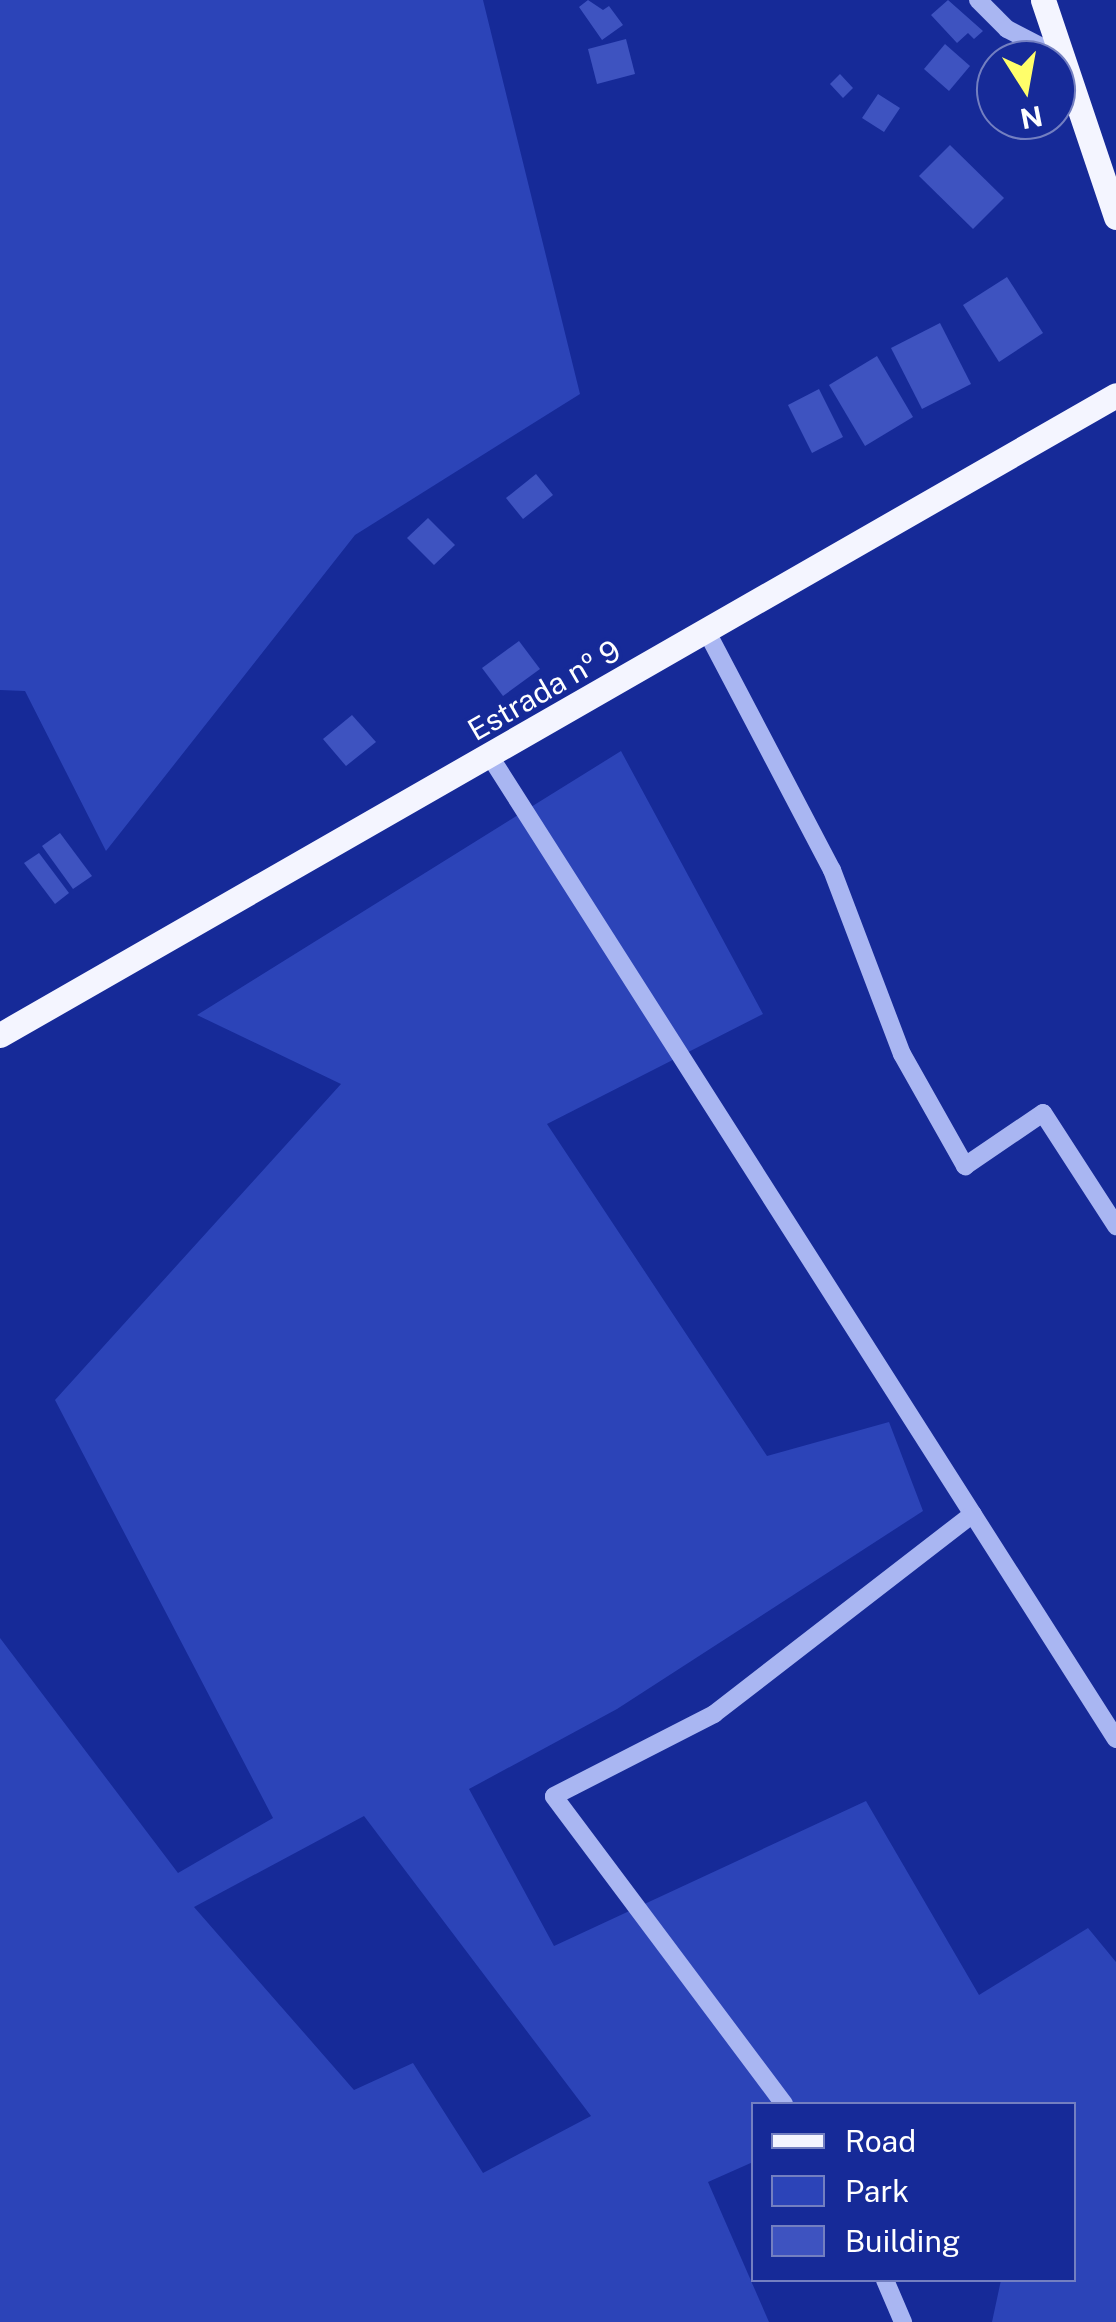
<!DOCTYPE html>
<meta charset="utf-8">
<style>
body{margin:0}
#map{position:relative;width:1116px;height:2322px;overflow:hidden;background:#162a98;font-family:"Public Sans",sans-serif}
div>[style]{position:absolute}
.green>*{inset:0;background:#2c44b8}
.building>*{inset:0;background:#3e53c0}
.minor>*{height:18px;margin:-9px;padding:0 9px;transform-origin:9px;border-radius:9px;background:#a9b6f2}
.major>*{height:25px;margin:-12.5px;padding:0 12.5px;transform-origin:12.5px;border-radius:12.5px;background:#f4f5ff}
span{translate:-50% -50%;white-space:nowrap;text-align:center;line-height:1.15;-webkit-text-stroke:8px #162a98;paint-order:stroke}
.street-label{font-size:30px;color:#fff}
.legend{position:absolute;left:751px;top:2102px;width:325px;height:180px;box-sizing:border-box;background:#162a98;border:2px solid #737fc1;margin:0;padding:12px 18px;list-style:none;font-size:30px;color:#fff}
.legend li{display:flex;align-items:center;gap:20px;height:50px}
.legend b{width:50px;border:2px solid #737fc1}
.north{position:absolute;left:976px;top:40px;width:100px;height:100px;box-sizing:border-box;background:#162a98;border:2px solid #737fc1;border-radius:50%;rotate:169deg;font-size:28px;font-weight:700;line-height:40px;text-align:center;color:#fff}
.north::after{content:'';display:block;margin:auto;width:35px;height:45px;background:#fffe6a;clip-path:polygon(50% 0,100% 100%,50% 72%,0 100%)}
</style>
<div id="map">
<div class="green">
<div style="clip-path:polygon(0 0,483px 0,580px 394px,355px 535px,106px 851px,25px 691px,0 690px)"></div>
<div style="clip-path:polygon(evenodd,621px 751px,763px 1014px,547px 1124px,767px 1456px,889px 1422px,923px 1511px,617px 1709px,469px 1789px,554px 1946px,866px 1801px,979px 1995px,1088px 1928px,1116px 1962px,1116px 2322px,992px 2322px,1001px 2280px,1074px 2280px,1074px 2104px,886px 2103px,754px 2104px,753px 2162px,708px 2182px,769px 2322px,0 2322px,0 1638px,178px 1873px,273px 1818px,55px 1400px,341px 1084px,197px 1015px,621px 751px,364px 1816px,591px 2116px,483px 2173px,413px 2063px,354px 2090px,194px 1907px,364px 1816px)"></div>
</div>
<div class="building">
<div style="clip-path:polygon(588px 0,603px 10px,609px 6px,623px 25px,602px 40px,579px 7px)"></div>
<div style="clip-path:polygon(948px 0,983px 31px,974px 39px,968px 33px,957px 43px,931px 15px)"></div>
<div style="clip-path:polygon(626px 39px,635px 74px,597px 84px,588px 49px)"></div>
<div style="clip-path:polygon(945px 44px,970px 66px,949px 91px,924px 69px)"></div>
<div style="clip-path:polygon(840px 74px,853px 88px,843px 98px,830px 84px)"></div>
<div style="clip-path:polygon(878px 94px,900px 108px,884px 132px,862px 118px)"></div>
<div style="clip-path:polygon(950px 145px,1004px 198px,973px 229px,919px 176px)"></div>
<div style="clip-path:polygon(1007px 277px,1043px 333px,999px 362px,963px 305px)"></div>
<div style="clip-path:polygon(940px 323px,971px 384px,922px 409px,891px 348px)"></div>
<div style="clip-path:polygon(877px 356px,913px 417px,865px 446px,829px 385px)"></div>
<div style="clip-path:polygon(819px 389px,843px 437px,812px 453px,788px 405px)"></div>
<div style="clip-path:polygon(536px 474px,553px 495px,523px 519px,506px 498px)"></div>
<div style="clip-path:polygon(428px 518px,455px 545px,434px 565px,407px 538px)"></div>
<div style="clip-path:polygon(519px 641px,540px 669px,503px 696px,482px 668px)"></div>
<div style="clip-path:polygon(352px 715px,376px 742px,346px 766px,323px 739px)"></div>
<div style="clip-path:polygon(60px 833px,92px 876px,73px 889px,42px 846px)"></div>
<div style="clip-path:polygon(39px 853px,69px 893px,55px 904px,24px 863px)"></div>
</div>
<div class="minor">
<div style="left:978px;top:0;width:41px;rotate:45deg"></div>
<div style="left:1007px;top:29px;width:61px;rotate:27.4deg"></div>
<div style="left:708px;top:634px;width:267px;rotate:62.3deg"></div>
<div style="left:832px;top:870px;width:197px;rotate:69.2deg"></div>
<div style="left:902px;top:1054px;width:129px;rotate:60.6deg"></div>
<div style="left:965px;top:1166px;width:94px;rotate:-34.2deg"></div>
<div style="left:1043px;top:1113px;width:135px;rotate:57.1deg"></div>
<div style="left:491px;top:758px;width:1163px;rotate:57.5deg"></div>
<div style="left:784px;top:2104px;width:384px;rotate:-126.8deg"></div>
<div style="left:554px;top:1796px;width:180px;rotate:-27.1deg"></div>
<div style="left:714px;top:1714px;width:327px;rotate:-37.7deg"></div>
<div style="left:885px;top:2280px;width:46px;rotate:66.8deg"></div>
</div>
<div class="major">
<div style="left:1043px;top:0;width:229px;rotate:71.4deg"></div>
<div style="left:0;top:1035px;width:1286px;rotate:-29.83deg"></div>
</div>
<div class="street-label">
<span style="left:544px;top:690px;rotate:-30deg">Estrada nº 9</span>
</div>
<ul class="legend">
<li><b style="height:12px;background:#f4f5ff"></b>Road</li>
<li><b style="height:28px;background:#2c44b8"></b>Park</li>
<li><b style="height:28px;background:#3e53c0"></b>Building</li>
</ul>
<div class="north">N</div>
</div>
